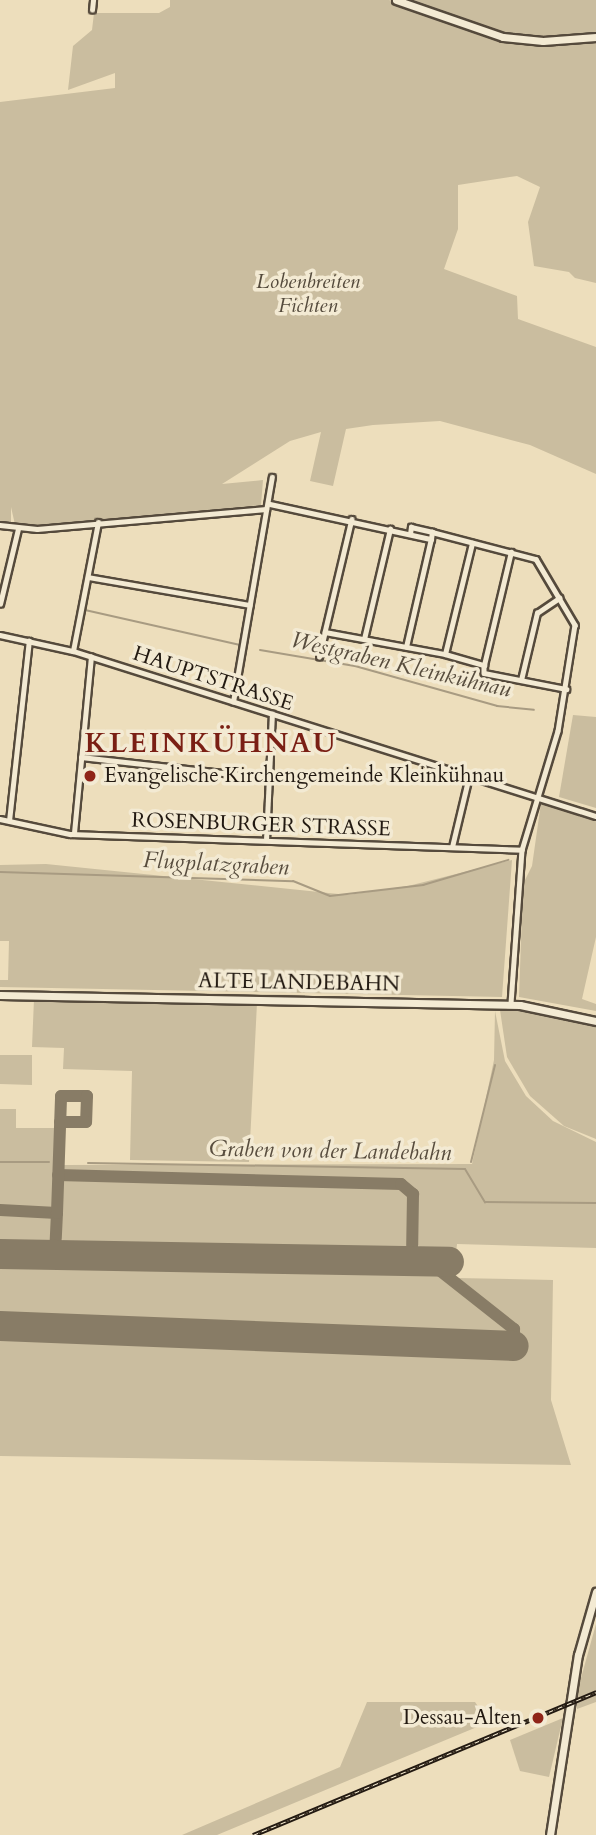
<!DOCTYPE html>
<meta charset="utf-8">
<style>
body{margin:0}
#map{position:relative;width:596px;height:1835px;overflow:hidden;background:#eddebc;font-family:Cardo,serif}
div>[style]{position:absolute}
.green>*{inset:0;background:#cabd9f}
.stream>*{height:2px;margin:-1px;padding:0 1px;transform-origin:1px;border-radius:1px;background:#a89b82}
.taxiway>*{height:12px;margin:-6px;padding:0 6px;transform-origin:6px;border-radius:6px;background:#887c66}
.runway>*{height:30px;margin:-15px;padding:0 15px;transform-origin:15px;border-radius:15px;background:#887c66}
.roads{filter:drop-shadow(2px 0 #554a3c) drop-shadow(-2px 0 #554a3c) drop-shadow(0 2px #554a3c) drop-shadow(0 -2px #554a3c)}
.street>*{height:4.5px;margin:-2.25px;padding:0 2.25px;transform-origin:2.25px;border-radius:2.25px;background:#f3ead3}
.secondary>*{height:7px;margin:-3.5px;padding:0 3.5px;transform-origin:3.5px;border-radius:3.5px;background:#f3ead3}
.rail>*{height:4.5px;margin-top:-2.25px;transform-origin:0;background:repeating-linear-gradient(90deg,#f3ead3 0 5px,#221911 0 10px);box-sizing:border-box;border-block:2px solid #221911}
.dots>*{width:19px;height:19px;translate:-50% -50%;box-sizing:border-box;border:4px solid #f3ead3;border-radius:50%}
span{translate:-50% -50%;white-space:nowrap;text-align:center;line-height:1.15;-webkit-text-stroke:7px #f3ead3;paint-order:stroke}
.park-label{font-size:21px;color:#544a3c;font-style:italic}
.street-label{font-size:21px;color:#221911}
.poi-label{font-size:21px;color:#221911}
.left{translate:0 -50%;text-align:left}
.right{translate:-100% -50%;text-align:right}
.water-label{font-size:23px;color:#584d3e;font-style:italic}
.district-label{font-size:28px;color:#7a1f14;font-weight:700;letter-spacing:2px}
</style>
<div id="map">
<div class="green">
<div style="clip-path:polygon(170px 0,389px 0,507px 40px,596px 41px,596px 283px,575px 278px,569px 272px,534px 266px,528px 222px,540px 187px,517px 176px,458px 185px,458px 229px,444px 269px,517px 296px,518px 319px,596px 347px,596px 474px,530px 445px,440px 421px,373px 425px,346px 429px,333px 486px,310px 481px,321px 432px,290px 441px,222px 484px,263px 480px,261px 505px,16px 529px,11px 507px,11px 526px,0 523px,0 102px,115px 88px,115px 73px,68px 90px,73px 46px,92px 30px,94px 13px,159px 13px,170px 7px)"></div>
<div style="clip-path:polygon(404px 0,596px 0,596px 35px,545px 38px,506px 35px)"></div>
<div style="clip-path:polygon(573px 715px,596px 717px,596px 808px,559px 797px)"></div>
<div style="clip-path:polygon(541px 803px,596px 819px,596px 937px,582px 999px,596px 1004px,596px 1011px,519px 997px,523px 884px,532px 866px)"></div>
<div style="clip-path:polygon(512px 860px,502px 997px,0 987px,0 980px,8px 980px,9px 941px,0 941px,0 865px,46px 864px,348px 895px,408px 886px)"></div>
<div style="clip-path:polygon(0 990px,305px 995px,305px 997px,0 992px)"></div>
<div style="clip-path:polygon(34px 999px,257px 1003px,249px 1162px,130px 1160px,132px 1071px,63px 1069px,64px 1048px,32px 1047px)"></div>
<div style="clip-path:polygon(500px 1010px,539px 1010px,582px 1019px,596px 1027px,596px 1139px,564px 1126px,530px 1096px,507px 1057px)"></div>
<div style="clip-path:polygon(495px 1011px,505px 1061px,526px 1096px,553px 1121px,596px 1142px,596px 1248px,457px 1244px,456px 1253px,425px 1253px,417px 1244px,408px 1244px,399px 1253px,68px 1247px,60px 1237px,63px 1165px,472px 1164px,494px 1060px)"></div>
<div style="clip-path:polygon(0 1055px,32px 1055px,32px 1085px,0 1084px)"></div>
<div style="clip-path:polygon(0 1109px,16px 1109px,16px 1128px,57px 1128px,53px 1237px,43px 1246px,0 1245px)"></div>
<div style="clip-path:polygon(0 1262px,456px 1270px,456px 1278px,553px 1280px,551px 1400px,571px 1465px,0 1456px)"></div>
<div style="clip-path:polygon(596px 1624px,596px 1702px,577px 1709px,576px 1696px)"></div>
<div style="clip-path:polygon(367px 1702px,475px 1702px,489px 1722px,217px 1835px,182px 1835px,340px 1767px)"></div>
<div style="clip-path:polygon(563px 1718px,549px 1777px,520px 1771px,510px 1740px)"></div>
</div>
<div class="stream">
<div style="left:85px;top:610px;width:159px;rotate:12.7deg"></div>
<div style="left:260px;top:650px;width:96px;rotate:9.6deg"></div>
<div style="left:355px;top:666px;width:148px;rotate:15.7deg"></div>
<div style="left:497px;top:706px;width:37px;rotate:6deg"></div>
<div style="left:0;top:872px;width:293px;rotate:1.8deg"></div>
<div style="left:293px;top:881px;width:40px;rotate:22deg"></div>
<div style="left:330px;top:896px;width:94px;rotate:-6.7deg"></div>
<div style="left:423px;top:885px;width:89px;rotate:-16.4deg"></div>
<div style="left:0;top:1162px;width:49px"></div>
<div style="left:471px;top:1162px;width:100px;rotate:-76.1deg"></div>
<div style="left:88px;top:1163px;width:377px;rotate:0.9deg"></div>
<div style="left:465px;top:1169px;width:39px;rotate:59deg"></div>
<div style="left:485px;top:1202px;width:111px;rotate:0.5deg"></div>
</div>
<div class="taxiway">
<div style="left:58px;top:1175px;width:343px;rotate:1.5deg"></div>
<div style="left:401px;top:1184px;width:16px;rotate:40deg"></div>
<div style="left:413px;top:1194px;width:67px;rotate:90.9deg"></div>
<div style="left:0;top:1210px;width:57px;rotate:3deg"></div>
<div style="left:55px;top:1255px;width:42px;rotate:-87.3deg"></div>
<div style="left:57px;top:1213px;width:117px;rotate:-88deg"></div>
<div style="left:61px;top:1096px;width:26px"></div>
<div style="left:87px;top:1096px;width:26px;rotate:92deg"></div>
<div style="left:86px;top:1122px;width:26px;rotate:180deg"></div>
<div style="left:438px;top:1261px;width:8px;rotate:90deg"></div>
<div style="left:438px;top:1269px;width:97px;rotate:38.3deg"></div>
<div style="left:514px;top:1329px;width:17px;rotate:90deg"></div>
</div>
<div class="runway">
<div style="left:0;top:1254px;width:449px;rotate:1deg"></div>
<div style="left:0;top:1326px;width:514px;rotate:2.23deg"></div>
</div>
<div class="roads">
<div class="street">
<div style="left:92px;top:10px;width:10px;rotate:-84deg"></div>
<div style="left:270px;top:504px;width:165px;rotate:12.3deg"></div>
<div style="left:431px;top:539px;width:7px;rotate:-82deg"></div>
<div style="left:432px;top:532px;width:107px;rotate:14.6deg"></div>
<div style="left:536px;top:559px;width:77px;rotate:59.4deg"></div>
<div style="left:575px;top:625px;width:107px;rotate:99.1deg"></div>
<div style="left:558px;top:731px;width:124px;rotate:106.8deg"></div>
<div style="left:522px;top:850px;width:154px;rotate:94.1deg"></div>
<div style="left:352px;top:519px;width:116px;rotate:103.4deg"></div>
<div style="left:325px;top:632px;width:122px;rotate:10.4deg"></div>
<div style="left:445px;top:654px;width:41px;rotate:15.8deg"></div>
<div style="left:484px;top:665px;width:8px;rotate:90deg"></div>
<div style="left:484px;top:673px;width:84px;rotate:11deg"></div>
<div style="left:0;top:525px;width:37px;rotate:6deg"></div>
<div style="left:37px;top:529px;width:230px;rotate:-5deg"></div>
<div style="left:410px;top:534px;width:7px;rotate:-82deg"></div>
<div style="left:411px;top:527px;width:22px;rotate:13deg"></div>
<div style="left:88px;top:577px;width:164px;rotate:9.8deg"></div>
<div style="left:0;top:604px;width:77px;rotate:-76.5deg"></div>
<div style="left:0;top:635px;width:75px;rotate:12.4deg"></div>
<div style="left:73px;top:651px;width:548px;rotate:17.51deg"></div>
<div style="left:364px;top:639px;width:113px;rotate:-76.7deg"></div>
<div style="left:406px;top:647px;width:111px;rotate:-77deg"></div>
<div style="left:73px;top:651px;width:131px;rotate:-79deg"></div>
<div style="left:445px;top:654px;width:114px;rotate:-76.3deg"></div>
<div style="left:319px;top:657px;width:26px;rotate:-77deg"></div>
<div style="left:484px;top:665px;width:116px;rotate:-76.6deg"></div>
<div style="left:521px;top:680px;width:69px;rotate:-76.6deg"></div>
<div style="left:537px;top:613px;width:27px;rotate:-34deg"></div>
<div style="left:233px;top:702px;width:228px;rotate:-80.2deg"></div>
<div style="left:81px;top:757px;width:187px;rotate:6.4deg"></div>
<div style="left:0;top:819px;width:72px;rotate:12.1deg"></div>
<div style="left:70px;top:834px;width:452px;rotate:2deg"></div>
<div style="left:9px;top:821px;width:181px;rotate:-83.7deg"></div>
<div style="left:74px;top:833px;width:177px;rotate:-84.5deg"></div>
<div style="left:266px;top:840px;width:126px;rotate:-87.3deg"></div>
<div style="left:452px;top:847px;width:73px;rotate:-76.5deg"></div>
</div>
<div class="secondary">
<div style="left:396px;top:0;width:113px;rotate:19.1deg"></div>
<div style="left:503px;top:37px;width:40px;rotate:5.7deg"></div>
<div style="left:543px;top:41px;width:53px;rotate:-4.3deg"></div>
<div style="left:0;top:995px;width:520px;rotate:1.1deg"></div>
<div style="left:520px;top:1005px;width:78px;rotate:11.9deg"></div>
<div style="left:550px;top:1835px;width:182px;rotate:-81.2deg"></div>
<div style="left:578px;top:1655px;width:66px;rotate:-74.1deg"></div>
</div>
</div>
<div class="rail">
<div style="left:253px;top:1835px;width:372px;rotate:-22.6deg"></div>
</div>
<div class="dots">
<div style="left:90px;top:776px;background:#8f2418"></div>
<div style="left:538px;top:1718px;background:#8f2418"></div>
</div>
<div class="park-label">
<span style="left:308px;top:294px">Lobenbreiten<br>Fichten</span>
</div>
<div class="street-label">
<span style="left:213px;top:679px;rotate:18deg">HAUPTSTRASSE</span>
<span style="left:261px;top:825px;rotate:2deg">ROSENBURGER STRASSE</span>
<span style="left:299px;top:983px;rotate:1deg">ALTE LANDEBAHN</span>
</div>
<div class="poi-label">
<span class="left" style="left:104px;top:776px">Evangelische Kirchengemeinde Kleinkühnau</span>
<span class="right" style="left:522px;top:1718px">Dessau-Alten</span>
</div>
<div class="water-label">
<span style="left:401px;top:665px;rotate:13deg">Westgraben Kleinkühnau</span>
<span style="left:216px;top:864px;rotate:3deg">Flugplatzgraben</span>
<span style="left:330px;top:1151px;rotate:1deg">Graben von der Landebahn</span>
</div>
<div class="district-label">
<span style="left:211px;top:743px">KLEINKÜHNAU</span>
</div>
</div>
